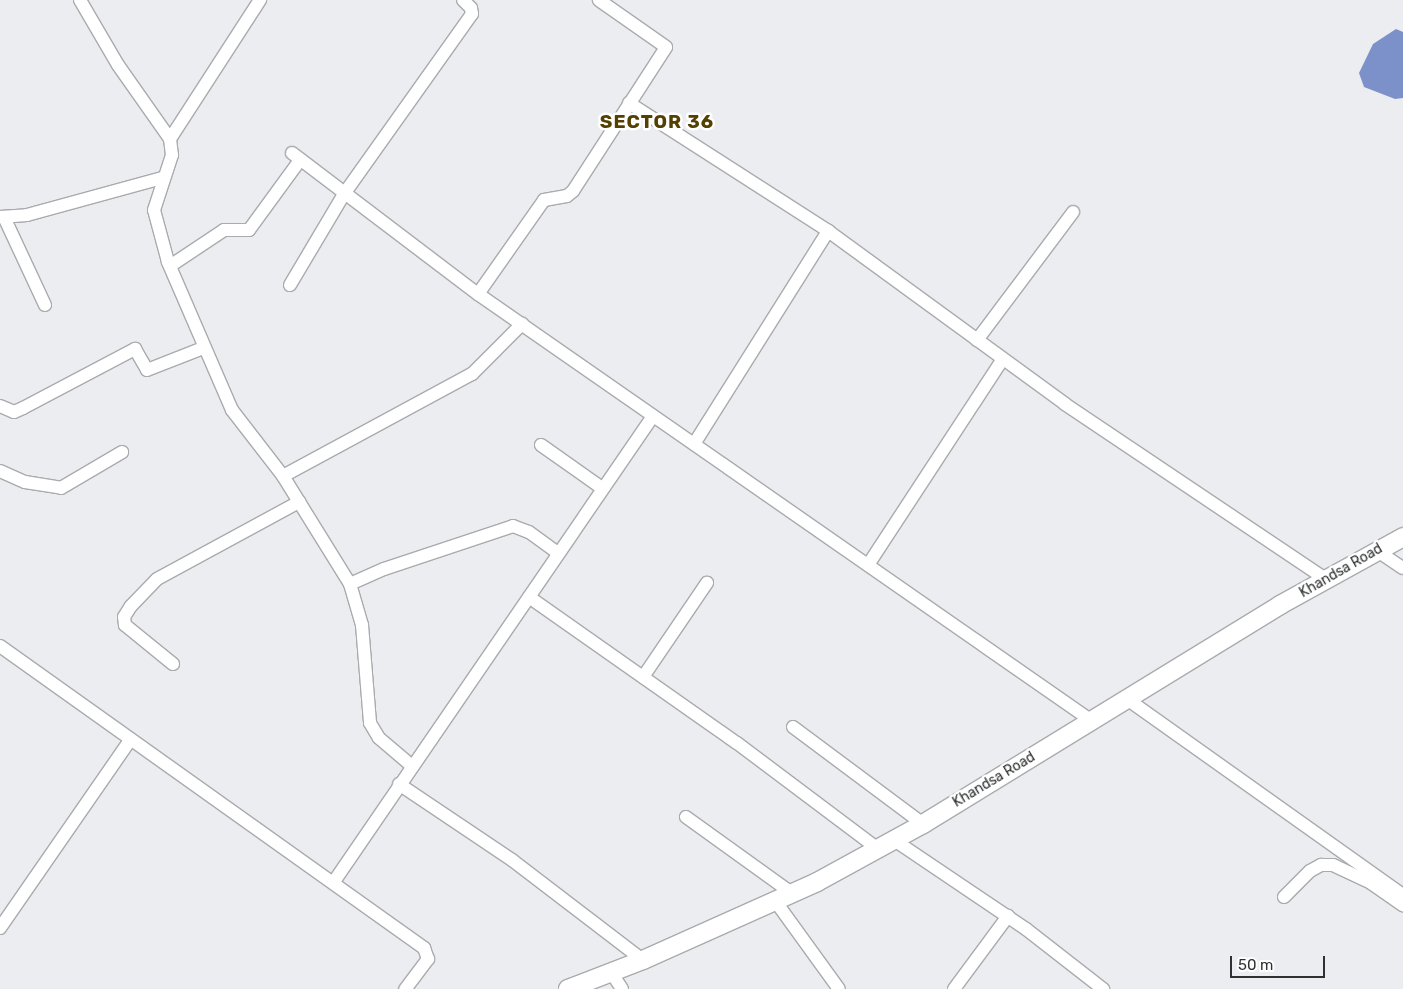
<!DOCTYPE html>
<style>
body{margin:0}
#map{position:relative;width:1403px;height:989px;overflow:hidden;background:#ecedf1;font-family:Rubik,sans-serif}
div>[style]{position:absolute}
.water>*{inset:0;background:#7c90ca}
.roads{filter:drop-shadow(1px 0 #a9abad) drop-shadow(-1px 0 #a9abad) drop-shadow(0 1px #a9abad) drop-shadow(0 -1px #a9abad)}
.street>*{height:12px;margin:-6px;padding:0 6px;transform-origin:6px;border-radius:6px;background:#fff}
.secondary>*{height:18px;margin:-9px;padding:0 9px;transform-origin:9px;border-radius:9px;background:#fff}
span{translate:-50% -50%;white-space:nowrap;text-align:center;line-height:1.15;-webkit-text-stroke:5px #fff;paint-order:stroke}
.street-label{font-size:14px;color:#2f3031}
.district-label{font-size:19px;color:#544000;font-weight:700;letter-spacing:1px}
.scale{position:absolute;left:1230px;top:956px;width:95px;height:22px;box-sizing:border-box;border:2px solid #2f3031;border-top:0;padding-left:6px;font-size:15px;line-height:18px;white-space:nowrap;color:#2f3031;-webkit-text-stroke:4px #fff;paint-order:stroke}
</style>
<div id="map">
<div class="water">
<div style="clip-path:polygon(1396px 29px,1403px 32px,1403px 98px,1395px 99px,1364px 87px,1359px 73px,1373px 44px)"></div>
</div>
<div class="roads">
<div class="street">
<div style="left:80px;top:0;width:75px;rotate:59.7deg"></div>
<div style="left:118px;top:65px;width:90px;rotate:54.9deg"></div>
<div style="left:170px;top:139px;width:16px;rotate:83deg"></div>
<div style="left:172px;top:155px;width:58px;rotate:108.1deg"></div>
<div style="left:154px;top:210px;width:54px;rotate:74.9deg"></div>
<div style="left:168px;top:262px;width:161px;rotate:66.6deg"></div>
<div style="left:232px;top:410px;width:83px;rotate:52.3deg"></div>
<div style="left:283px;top:476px;width:127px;rotate:58.2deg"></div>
<div style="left:350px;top:584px;width:43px;rotate:73.7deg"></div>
<div style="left:362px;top:625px;width:98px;rotate:85.3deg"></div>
<div style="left:370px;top:723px;width:17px;rotate:59deg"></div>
<div style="left:379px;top:738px;width:43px;rotate:40.3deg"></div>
<div style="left:629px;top:103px;width:237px;rotate:32.7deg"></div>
<div style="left:828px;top:231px;width:293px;rotate:36.1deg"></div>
<div style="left:1065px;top:404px;width:316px;rotate:33.9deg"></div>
<div style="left:170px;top:139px;width:166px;rotate:-57.1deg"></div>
<div style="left:292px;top:153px;width:233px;rotate:37.2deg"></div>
<div style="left:478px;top:294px;width:748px;rotate:34.82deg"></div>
<div style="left:0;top:217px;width:27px;rotate:-4deg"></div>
<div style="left:27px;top:215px;width:140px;rotate:-15.3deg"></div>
<div style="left:4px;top:217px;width:97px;rotate:65deg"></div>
<div style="left:170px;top:266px;width:65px;rotate:-33.7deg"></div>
<div style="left:224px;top:230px;width:25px"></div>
<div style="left:249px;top:230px;width:87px;rotate:-53.9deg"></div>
<div style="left:290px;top:285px;width:106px;rotate:-59.3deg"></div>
<div style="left:344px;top:194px;width:221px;rotate:-54.6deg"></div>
<div style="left:472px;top:14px;width:6px;rotate:-99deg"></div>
<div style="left:471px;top:8px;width:11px;rotate:-135deg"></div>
<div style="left:478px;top:294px;width:115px;rotate:-54.9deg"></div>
<div style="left:544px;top:200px;width:23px;rotate:-10deg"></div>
<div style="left:567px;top:196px;width:8px;rotate:-40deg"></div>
<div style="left:573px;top:191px;width:171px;rotate:-57.1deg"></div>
<div style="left:666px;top:47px;width:82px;rotate:-145deg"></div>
<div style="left:977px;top:340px;width:160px;rotate:-53.1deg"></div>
<div style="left:0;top:406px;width:15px;rotate:23deg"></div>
<div style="left:14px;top:412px;width:10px;rotate:-24deg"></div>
<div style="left:23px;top:408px;width:127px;rotate:-27.8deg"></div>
<div style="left:135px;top:349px;width:24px;rotate:60deg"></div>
<div style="left:147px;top:370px;width:60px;rotate:-21.4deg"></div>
<div style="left:694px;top:444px;width:252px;rotate:-57.8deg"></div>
<div style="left:541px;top:445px;width:75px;rotate:35.2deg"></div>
<div style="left:0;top:471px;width:27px;rotate:24deg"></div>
<div style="left:25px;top:482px;width:36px;rotate:9deg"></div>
<div style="left:61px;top:488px;width:71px;rotate:-30.5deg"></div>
<div style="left:283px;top:476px;width:215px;rotate:-28.4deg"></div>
<div style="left:472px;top:374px;width:71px;rotate:-45deg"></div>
<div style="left:1376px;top:550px;width:32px;rotate:34deg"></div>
<div style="left:868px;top:565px;width:245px;rotate:-56.8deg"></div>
<div style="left:350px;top:584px;width:37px;rotate:-24deg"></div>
<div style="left:384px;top:569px;width:136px;rotate:-18.4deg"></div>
<div style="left:513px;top:526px;width:17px;rotate:21deg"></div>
<div style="left:529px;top:532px;width:34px;rotate:36deg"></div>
<div style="left:529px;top:597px;width:254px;rotate:35.1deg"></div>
<div style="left:737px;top:743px;width:176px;rotate:36.9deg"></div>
<div style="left:0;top:646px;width:521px;rotate:35.46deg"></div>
<div style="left:424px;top:948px;width:12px;rotate:70deg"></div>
<div style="left:428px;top:959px;width:38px;rotate:127deg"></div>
<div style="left:173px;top:664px;width:62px;rotate:-140.9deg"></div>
<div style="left:125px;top:625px;width:8px;rotate:-97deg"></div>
<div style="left:124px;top:617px;width:13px;rotate:-58deg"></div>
<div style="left:131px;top:606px;width:37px;rotate:-46deg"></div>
<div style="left:157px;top:579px;width:162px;rotate:-28.5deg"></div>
<div style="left:643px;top:677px;width:114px;rotate:-55.8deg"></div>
<div style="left:1127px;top:699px;width:339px;rotate:35.4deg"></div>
<div style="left:793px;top:727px;width:162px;rotate:36.7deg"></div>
<div style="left:399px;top:784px;width:136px;rotate:33.9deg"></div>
<div style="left:512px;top:860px;width:165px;rotate:37.4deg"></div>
<div style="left:686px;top:817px;width:132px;rotate:35.7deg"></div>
<div style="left:894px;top:840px;width:159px;rotate:34deg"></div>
<div style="left:1026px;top:929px;width:98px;rotate:37.9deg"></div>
<div style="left:333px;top:883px;width:566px;rotate:-55.58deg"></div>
<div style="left:1284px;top:897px;width:37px;rotate:-45deg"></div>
<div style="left:1310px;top:871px;width:13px;rotate:-29deg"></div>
<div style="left:1321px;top:865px;width:12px"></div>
<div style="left:1333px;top:865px;width:42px;rotate:25.3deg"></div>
<div style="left:1371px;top:883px;width:39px;rotate:35deg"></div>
<div style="left:776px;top:902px;width:107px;rotate:54.1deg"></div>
<div style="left:0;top:928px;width:229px;rotate:-55.3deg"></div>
<div style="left:611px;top:972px;width:20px;rotate:57deg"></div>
<div style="left:954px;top:989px;width:91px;rotate:-53.5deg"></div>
</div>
<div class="secondary">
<div style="left:568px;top:989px;width:80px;rotate:-21.1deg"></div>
<div style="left:643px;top:960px;width:191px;rotate:-24.1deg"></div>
<div style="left:817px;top:882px;width:121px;rotate:-28.7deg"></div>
<div style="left:923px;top:824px;width:419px;rotate:-31.5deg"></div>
<div style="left:1280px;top:605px;width:141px;rotate:-28.9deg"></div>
</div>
</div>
<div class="street-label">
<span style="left:1341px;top:571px;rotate:-30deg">Khandsa Road</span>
<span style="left:994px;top:780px;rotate:-31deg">Khandsa Road</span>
</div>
<div class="district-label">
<span style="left:657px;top:122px">SECTOR 36</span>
</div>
<div class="scale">50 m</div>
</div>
